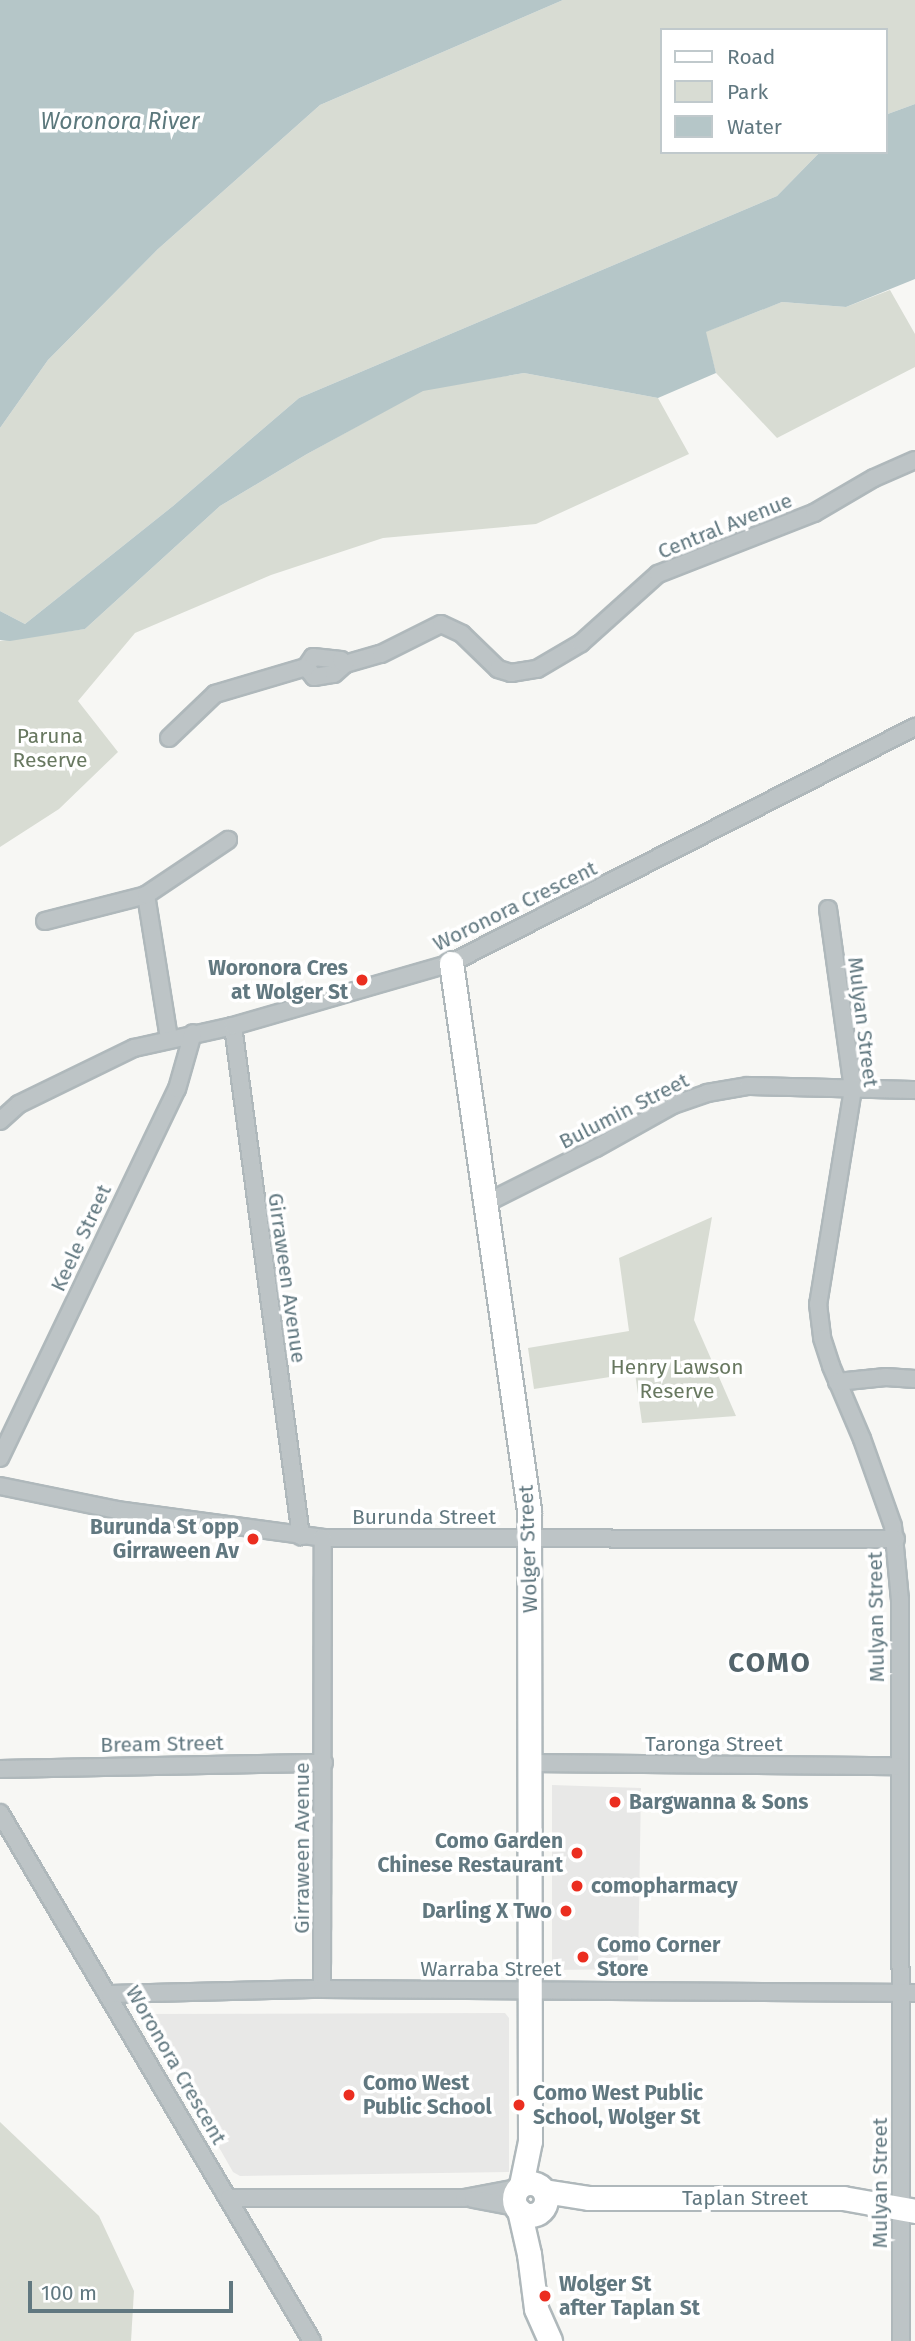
<!DOCTYPE html>
<style>
body{margin:0}
#map{position:relative;width:915px;height:2341px;overflow:hidden;background:#f7f7f4;font-family:"Fira Sans",sans-serif}
div>[style]{position:absolute}
.built>*{inset:0;background:#e8e8e7}
.green>*{inset:0;background:#d8dcd3}
.water>*{inset:0;background:#b5c6c8}
.roads{filter:drop-shadow(2px 0 #afb8bb) drop-shadow(-2px 0 #afb8bb) drop-shadow(0 2px #afb8bb) drop-shadow(0 -2px #afb8bb)}
.street>*{height:16px;margin:-8px;padding:0 8px;transform-origin:8px;border-radius:8px;background:#bdc4c6}
.secondary>*{height:23px;margin:-11.5px;padding:0 11.5px;transform-origin:11.5px;border-radius:11.5px;background:#fff}
.secondary>.ring{margin:-11.5px;padding:0;box-sizing:content-box;background:none;border:23px solid #fff;border-radius:50%}
.dots>*{width:19px;height:19px;translate:-50% -50%;box-sizing:border-box;border:4px solid #fff;border-radius:50%}
span{translate:-50% -50%;white-space:nowrap;text-align:center;line-height:1.15;-webkit-text-stroke:7px #fff;paint-order:stroke}
.street-label{font-size:21px;color:#617880}
.park-label{font-size:21px;color:#687860}
.poi-label{font-size:21px;color:#617880;font-weight:700}
.right{translate:-100% -50%;text-align:right}
.left{translate:0 -50%;text-align:left}
.water-label{font-size:23px;color:#5b787c;font-style:italic}
.district-label{font-size:28px;color:#53646b;font-weight:700;letter-spacing:2px}
.legend{position:absolute;left:660px;top:28px;width:228px;height:126px;box-sizing:border-box;background:#fff;border:2px solid #c0c9cc;margin:0;padding:9px 12px;list-style:none;font-size:21px;color:#617880}
.legend li{display:flex;align-items:center;gap:14px;height:35px}
.legend b{width:35px;border:2px solid #c0c9cc}
.scale{position:absolute;left:28px;top:2281px;width:205px;height:32px;box-sizing:border-box;border:4px solid #617880;border-top:0;padding-left:9px;font-size:21px;line-height:24px;white-space:nowrap;color:#617880;-webkit-text-stroke:5px #fff;paint-order:stroke}
</style>
<div id="map">
<div class="built">
<div style="clip-path:polygon(552px 1785px,641px 1788px,638px 1969px,552px 1970px)"></div>
<div style="clip-path:polygon(505px 2013px,509px 2018px,509px 2172px,240px 2176px,233px 2172px,143px 2014px)"></div>
</div>
<div class="green">
<div style="clip-path:polygon(563px 0,915px 0,915px 104px,885px 115px,885px 30px,661px 30px,661px 152px,820px 152px,777px 196px,299px 398px,173px 506px,25px 624px,0 611px,0 428px,48px 360px,158px 249px,320px 105px)"></div>
<div style="clip-path:polygon(890px 290px,915px 334px,915px 367px,777px 438px,716px 373px,705px 332px,782px 302px,846px 307px)"></div>
<div style="clip-path:polygon(524px 373px,658px 398px,689px 454px,536px 524px,383px 538px,271px 575px,135px 633px,78px 701px,118px 752px,59px 809px,0 847px,0 641px,85px 629px,220px 506px,307px 454px,423px 390px)"></div>
<div style="clip-path:polygon(712px 1217px,694px 1320px,736px 1416px,642px 1423px,635px 1373px,534px 1389px,528px 1348px,629px 1331px,619px 1258px)"></div>
<div style="clip-path:polygon(0 2122px,99px 2216px,134px 2291px,131px 2341px,0 2341px)"></div>
</div>
<div class="water">
<div style="clip-path:polygon(0 0,563px 0,320px 105px,158px 249px,48px 360px,0 428px)"></div>
<div style="clip-path:polygon(915px 104px,915px 279px,846px 307px,782px 302px,706px 332px,716px 373px,658px 398px,524px 373px,423px 391px,307px 454px,220px 506px,85px 629px,10px 641px,0 640px,0 611px,25px 624px,173px 506px,299px 398px,777px 196px,820px 152px,885px 152px,885px 115px)"></div>
</div>
<div class="roads">
<div class="street">
<div style="left:306px;top:667px;width:13px;rotate:51deg"></div>
<div style="left:314px;top:677px;width:20px;rotate:-9deg"></div>
<div style="left:334px;top:674px;width:15px;rotate:-42deg"></div>
<div style="left:345px;top:664px;width:37px;rotate:-16deg"></div>
<div style="left:381px;top:654px;width:67px;rotate:-26.6deg"></div>
<div style="left:441px;top:624px;width:23px;rotate:25deg"></div>
<div style="left:462px;top:634px;width:50px;rotate:44.2deg"></div>
<div style="left:498px;top:669px;width:14px;rotate:17deg"></div>
<div style="left:511px;top:673px;width:26px;rotate:-9deg"></div>
<div style="left:537px;top:669px;width:51px;rotate:-30.6deg"></div>
<div style="left:581px;top:643px;width:103px;rotate:-41.9deg"></div>
<div style="left:658px;top:574px;width:168px;rotate:-21.4deg"></div>
<div style="left:814px;top:513px;width:69px;rotate:-30.3deg"></div>
<div style="left:874px;top:478px;width:45px;rotate:-23.7deg"></div>
<div style="left:169px;top:738px;width:64px;rotate:-43.7deg"></div>
<div style="left:215px;top:694px;width:95px;rotate:-16.5deg"></div>
<div style="left:306px;top:667px;width:12px;rotate:-55deg"></div>
<div style="left:313px;top:657px;width:28px;rotate:6deg"></div>
<div style="left:341px;top:660px;width:6px;rotate:45deg"></div>
<div style="left:146px;top:895px;width:146px;rotate:80.9deg"></div>
<div style="left:828px;top:909px;width:182px;rotate:82.1deg"></div>
<div style="left:853px;top:1089px;width:218px;rotate:99.2deg"></div>
<div style="left:818px;top:1304px;width:34px;rotate:83deg"></div>
<div style="left:822px;top:1338px;width:29px;rotate:72deg"></div>
<div style="left:831px;top:1366px;width:79px;rotate:67deg"></div>
<div style="left:862px;top:1439px;width:92px;rotate:70.4deg"></div>
<div style="left:893px;top:1526px;width:74px;rotate:84.6deg"></div>
<div style="left:900px;top:1600px;width:741px;rotate:89.92deg"></div>
<div style="left:45px;top:921px;width:104px;rotate:-14.4deg"></div>
<div style="left:146px;top:895px;width:99px;rotate:-33.9deg"></div>
<div style="left:233px;top:1026px;width:515px;rotate:82.41deg"></div>
<div style="left:0;top:1121px;width:25px;rotate:-42deg"></div>
<div style="left:19px;top:1104px;width:128px;rotate:-26deg"></div>
<div style="left:134px;top:1048px;width:101px;rotate:-12.5deg"></div>
<div style="left:233px;top:1026px;width:227px;rotate:-16.1deg"></div>
<div style="left:451px;top:963px;width:521px;rotate:-26.96deg"></div>
<div style="left:486px;top:1203px;width:123px;rotate:-26.6deg"></div>
<div style="left:596px;top:1148px;width:88px;rotate:-29.2deg"></div>
<div style="left:673px;top:1105px;width:36px;rotate:-19deg"></div>
<div style="left:707px;top:1093px;width:42px;rotate:-9.7deg"></div>
<div style="left:748px;top:1086px;width:167px;rotate:1.4deg"></div>
<div style="left:837px;top:1382px;width:49px;rotate:-5.8deg"></div>
<div style="left:886px;top:1377px;width:29px;rotate:4deg"></div>
<div style="left:0;top:1458px;width:409px;rotate:-64.4deg"></div>
<div style="left:177px;top:1089px;width:58px;rotate:-74.1deg"></div>
<div style="left:0;top:1486px;width:119px;rotate:11.6deg"></div>
<div style="left:117px;top:1510px;width:208px;rotate:7.7deg"></div>
<div style="left:323px;top:1538px;width:573px;rotate:0.1deg"></div>
<div style="left:530px;top:1763px;width:369px;rotate:0.5deg"></div>
<div style="left:0;top:1769px;width:324px;rotate:-1.1deg"></div>
<div style="left:0;top:1813px;width:613px;rotate:59.42deg"></div>
<div style="left:322px;top:1989px;width:451px;rotate:-89.9deg"></div>
<div style="left:110px;top:1994px;width:212px;rotate:-1.4deg"></div>
<div style="left:322px;top:1989px;width:593px;rotate:0.39deg"></div>
<div style="left:229px;top:2198px;width:235px"></div>
<div style="left:464px;top:2198px;width:55px;rotate:-10.5deg"></div>
<div style="left:473px;top:2199px;width:44px;rotate:10.5deg"></div>
</div>
<div class="secondary">
<div style="left:451px;top:963px;width:553px;rotate:81.88deg"></div>
<div style="left:529px;top:1510px;width:631px;rotate:89.91deg"></div>
<div style="left:530px;top:2141px;width:45px;rotate:101.6deg"></div>
<div class="ring" style="left:514px;top:2183px;width:9px;height:9px"></div>
<div style="left:544px;top:2191px;width:46px;rotate:8.8deg"></div>
<div style="left:589px;top:2198px;width:254px"></div>
<div style="left:843px;top:2198px;width:73px;rotate:10.2deg"></div>
<div style="left:519px;top:2210px;width:45px;rotate:77.2deg"></div>
<div style="left:529px;top:2254px;width:55px;rotate:82.7deg"></div>
<div style="left:536px;top:2309px;width:35px;rotate:66deg"></div>
</div>
</div>
<div class="dots">
<div style="left:362px;top:980px;background:#eb2e20"></div>
<div style="left:253px;top:1539px;background:#eb2e20"></div>
<div style="left:615px;top:1802px;background:#eb2e20"></div>
<div style="left:577px;top:1853px;background:#eb2e20"></div>
<div style="left:577px;top:1886px;background:#eb2e20"></div>
<div style="left:566px;top:1911px;background:#eb2e20"></div>
<div style="left:583px;top:1957px;background:#eb2e20"></div>
<div style="left:349px;top:2095px;background:#eb2e20"></div>
<div style="left:519px;top:2105px;background:#eb2e20"></div>
<div style="left:545px;top:2296px;background:#eb2e20"></div>
</div>
<div class="street-label">
<span style="left:725px;top:526px;rotate:-22deg">Central Avenue</span>
<span style="left:515px;top:906px;rotate:-26deg">Woronora Crescent</span>
<span style="left:863px;top:1022px;rotate:83deg">Mulyan Street</span>
<span style="left:624px;top:1111px;rotate:-27deg">Bulumin Street</span>
<span style="left:81px;top:1238px;rotate:-65deg">Keele Street</span>
<span style="left:287px;top:1278px;rotate:82deg">Girraween Avenue</span>
<span style="left:424px;top:1517px">Burunda Street</span>
<span style="left:528px;top:1549px;rotate:-92deg">Wolger Street</span>
<span style="left:876px;top:1617px;rotate:-91deg">Mulyan Street</span>
<span style="left:162px;top:1744px;rotate:-1deg">Bream Street</span>
<span style="left:714px;top:1744px">Taronga Street</span>
<span style="left:302px;top:1848px;rotate:-90deg">Girraween Avenue</span>
<span style="left:491px;top:1969px">Warraba Street</span>
<span style="left:176px;top:2065px;rotate:60deg">Woronora Crescent</span>
<span style="left:880px;top:2183px;rotate:-90deg">Mulyan Street</span>
<span style="left:745px;top:2198px">Taplan Street</span>
</div>
<div class="park-label">
<span style="left:50px;top:748px">Paruna<br>Reserve</span>
<span style="left:677px;top:1379px">Henry Lawson<br>Reserve</span>
</div>
<div class="poi-label">
<span class="right" style="left:348px;top:980px">Woronora Cres<br>at Wolger St</span>
<span class="right" style="left:239px;top:1539px">Burunda St opp<br>Girraween Av</span>
<span class="left" style="left:629px;top:1802px">Bargwanna &amp; Sons</span>
<span class="right" style="left:563px;top:1853px">Como Garden<br>Chinese Restaurant</span>
<span class="left" style="left:591px;top:1886px">comopharmacy</span>
<span class="right" style="left:552px;top:1911px">Darling X Two</span>
<span class="left" style="left:597px;top:1957px">Como Corner<br>Store</span>
<span class="left" style="left:363px;top:2095px">Como West<br>Public School</span>
<span class="left" style="left:533px;top:2105px">Como West Public<br>School, Wolger St</span>
<span class="left" style="left:559px;top:2296px">Wolger St<br>after Taplan St</span>
</div>
<div class="water-label">
<span style="left:120px;top:121px">Woronora River</span>
</div>
<div class="district-label">
<span style="left:770px;top:1663px">COMO</span>
</div>
<ul class="legend">
<li><b style="height:9px;background:#fff"></b>Road</li>
<li><b style="height:19px;background:#d8dcd3"></b>Park</li>
<li><b style="height:19px;background:#b5c6c8"></b>Water</li>
</ul>
<div class="scale">100 m</div>
</div>
